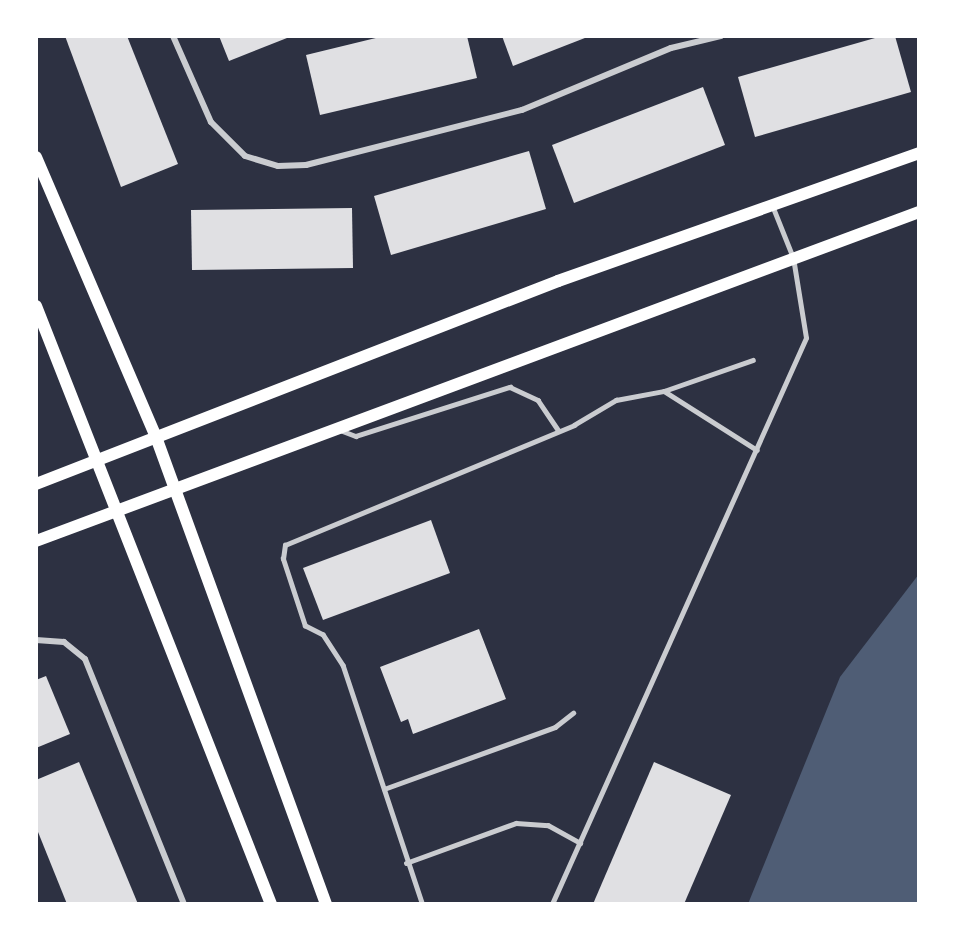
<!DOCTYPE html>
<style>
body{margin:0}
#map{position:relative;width:955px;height:940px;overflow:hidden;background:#2d3142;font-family:Figtree,sans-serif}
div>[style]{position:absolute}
.water>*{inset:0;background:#4f5d75}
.building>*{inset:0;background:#e0e0e3}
.service>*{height:4.5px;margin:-2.25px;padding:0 2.25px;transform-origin:2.25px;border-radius:2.25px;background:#caccd0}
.minor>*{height:6px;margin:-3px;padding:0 3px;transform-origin:3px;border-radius:3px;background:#caccd0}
.secondary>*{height:12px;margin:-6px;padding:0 6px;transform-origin:6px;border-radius:6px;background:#fff}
span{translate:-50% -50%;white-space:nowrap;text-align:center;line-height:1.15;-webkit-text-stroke:4.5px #fff;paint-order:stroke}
.frame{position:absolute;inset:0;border:38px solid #fff;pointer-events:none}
</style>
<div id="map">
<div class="water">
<div style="clip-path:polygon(919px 574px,919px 904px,748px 904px,840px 677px)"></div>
</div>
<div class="building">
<div style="clip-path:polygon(65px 36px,127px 36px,178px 164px,121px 187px)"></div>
<div style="clip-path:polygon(219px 36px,286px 36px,287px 38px,229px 61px)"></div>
<div style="clip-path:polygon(384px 36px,467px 36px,477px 78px,320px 115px,306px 55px)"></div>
<div style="clip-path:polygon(502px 36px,590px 36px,513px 66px)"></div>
<div style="clip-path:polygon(882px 36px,895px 36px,911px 92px,755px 137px,738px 77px)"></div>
<div style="clip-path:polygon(703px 87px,725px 145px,574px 203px,552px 145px)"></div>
<div style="clip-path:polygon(529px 151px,546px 209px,391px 255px,374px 196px)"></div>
<div style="clip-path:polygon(352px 208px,353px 268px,192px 270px,191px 210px)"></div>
<div style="clip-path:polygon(431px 520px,450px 573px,323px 620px,303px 568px)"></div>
<div style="clip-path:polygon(479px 629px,506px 699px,413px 734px,408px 719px,401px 722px,380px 667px)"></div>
<div style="clip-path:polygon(46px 676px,70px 734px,36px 748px,36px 680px)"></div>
<div style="clip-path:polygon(79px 762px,138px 904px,67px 904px,36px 827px,36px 780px)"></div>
<div style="clip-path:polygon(654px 762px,731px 795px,684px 904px,593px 904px)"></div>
</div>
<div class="service">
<div style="left:664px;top:391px;width:110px;rotate:32.4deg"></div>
<div style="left:340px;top:430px;width:17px;rotate:21deg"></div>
<div style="left:356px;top:436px;width:162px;rotate:-17.7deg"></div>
<div style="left:510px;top:387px;width:31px;rotate:25deg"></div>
<div style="left:538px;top:400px;width:37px;rotate:56deg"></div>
<div style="left:384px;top:789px;width:182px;rotate:-19.9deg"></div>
<div style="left:555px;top:727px;width:23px;rotate:-38deg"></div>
<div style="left:406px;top:863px;width:117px;rotate:-20deg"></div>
<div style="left:516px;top:823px;width:32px;rotate:4deg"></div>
<div style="left:548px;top:825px;width:37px;rotate:29deg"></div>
<div style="left:422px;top:904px;width:251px;rotate:-108.4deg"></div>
<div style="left:343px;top:666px;width:37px;rotate:-123deg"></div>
<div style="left:323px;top:635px;width:20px;rotate:-153deg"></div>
<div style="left:305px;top:626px;width:71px;rotate:-108.2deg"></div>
<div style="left:283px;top:559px;width:14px;rotate:-82deg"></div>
<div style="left:285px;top:545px;width:313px;rotate:-22.5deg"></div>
<div style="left:574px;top:425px;width:49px;rotate:-30.8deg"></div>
<div style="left:616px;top:400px;width:49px;rotate:-10.6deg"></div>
<div style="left:664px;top:391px;width:94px;rotate:-19.2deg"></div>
<div style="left:552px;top:904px;width:620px;rotate:-65.83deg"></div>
<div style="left:806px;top:338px;width:81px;rotate:-99.2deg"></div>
<div style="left:793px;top:258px;width:54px;rotate:-111.8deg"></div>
</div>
<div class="minor">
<div style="left:173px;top:36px;width:94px;rotate:66.2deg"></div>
<div style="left:211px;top:122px;width:48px;rotate:45deg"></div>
<div style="left:245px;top:156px;width:34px;rotate:17deg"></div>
<div style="left:278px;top:166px;width:28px;rotate:-2deg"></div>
<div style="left:306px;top:165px;width:223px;rotate:-14.3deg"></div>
<div style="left:522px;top:110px;width:161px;rotate:-22.6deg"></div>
<div style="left:671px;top:48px;width:51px;rotate:-13.5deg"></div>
<div style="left:36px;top:640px;width:28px;rotate:4deg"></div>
<div style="left:64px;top:642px;width:27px;rotate:39deg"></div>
<div style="left:85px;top:659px;width:264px;rotate:68deg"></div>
</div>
<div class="secondary">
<div style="left:36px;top:157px;width:305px;rotate:66.8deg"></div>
<div style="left:156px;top:437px;width:497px;rotate:70deg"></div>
<div style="left:36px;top:306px;width:643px;rotate:68.55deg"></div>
<div style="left:36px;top:484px;width:560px;rotate:-21.25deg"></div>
<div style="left:558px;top:281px;width:383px;rotate:-19.5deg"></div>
<div style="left:36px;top:541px;width:942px;rotate:-20.44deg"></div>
</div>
<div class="frame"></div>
</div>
